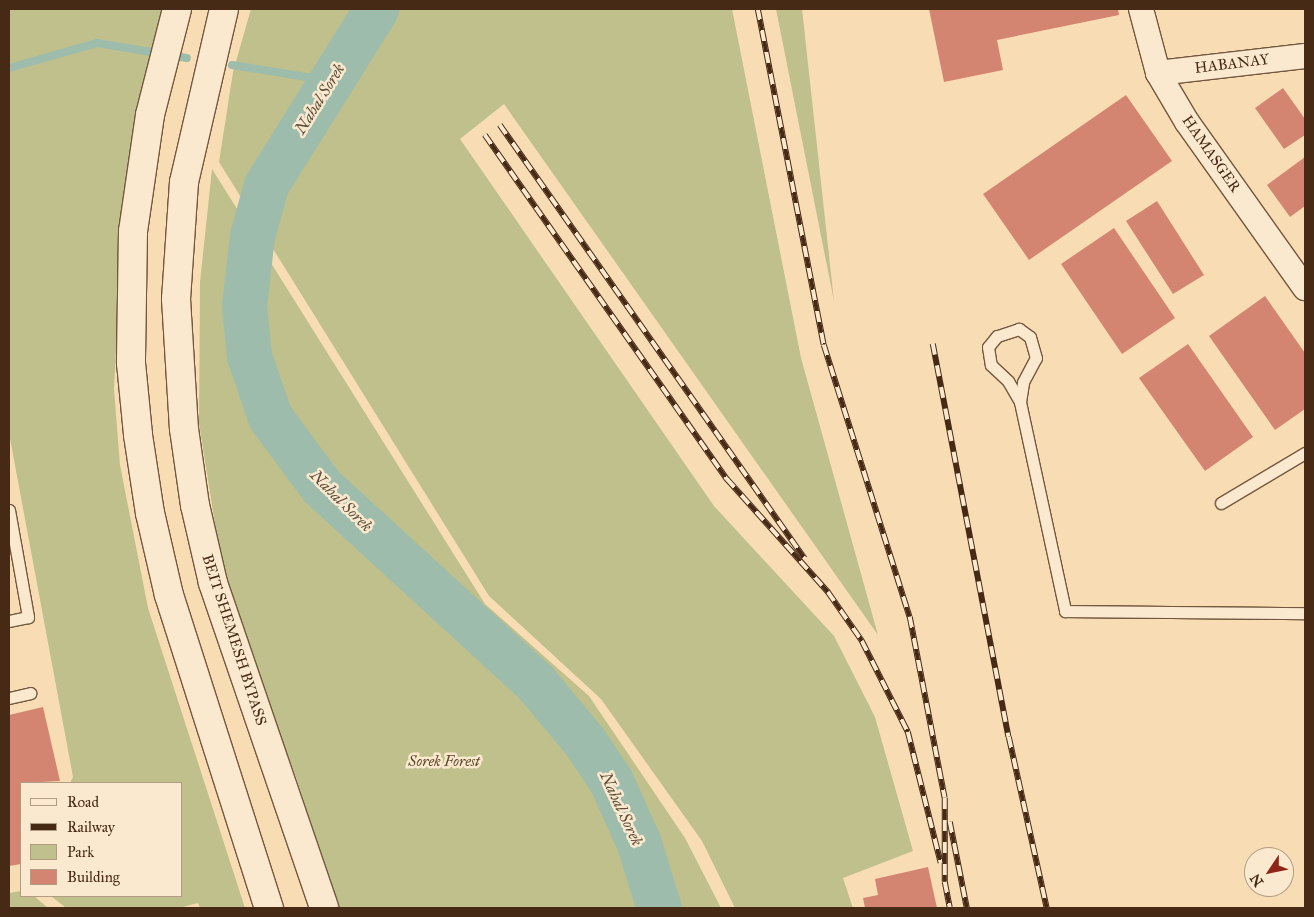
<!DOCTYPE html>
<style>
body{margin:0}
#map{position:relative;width:1314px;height:917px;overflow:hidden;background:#f8ddb4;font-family:"IM FELL Great Primer",serif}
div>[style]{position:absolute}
.green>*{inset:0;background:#bfc08b}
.stream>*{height:8px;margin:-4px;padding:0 4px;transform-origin:4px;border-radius:4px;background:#9dbcac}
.river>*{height:45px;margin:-22.5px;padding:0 22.5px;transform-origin:22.5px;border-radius:22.5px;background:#9dbcac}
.building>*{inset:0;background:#d48572}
.roads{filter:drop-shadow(1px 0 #73573e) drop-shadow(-1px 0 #73573e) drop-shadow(0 1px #73573e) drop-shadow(0 -1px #73573e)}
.service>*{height:11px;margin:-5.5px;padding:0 5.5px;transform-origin:5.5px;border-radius:5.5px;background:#fae9ce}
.minor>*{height:24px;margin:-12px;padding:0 12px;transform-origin:12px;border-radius:12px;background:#fae9ce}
.secondary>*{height:28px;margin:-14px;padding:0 14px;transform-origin:14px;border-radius:14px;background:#fae9ce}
.rail>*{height:5.5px;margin-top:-2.75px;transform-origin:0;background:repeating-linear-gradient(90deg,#fae9ce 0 11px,#472a16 0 22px);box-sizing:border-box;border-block:1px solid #472a16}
span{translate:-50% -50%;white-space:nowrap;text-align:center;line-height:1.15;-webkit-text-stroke:5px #fae9ce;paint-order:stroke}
.street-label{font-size:15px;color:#472a16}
.park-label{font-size:15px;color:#5f482d;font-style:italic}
.water-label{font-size:16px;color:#5c4e3c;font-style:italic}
.frame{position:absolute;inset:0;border:10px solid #472a16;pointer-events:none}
.legend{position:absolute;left:20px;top:782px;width:162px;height:115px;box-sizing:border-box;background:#fae9ce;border:1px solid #b29d84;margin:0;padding:6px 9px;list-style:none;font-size:15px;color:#472a16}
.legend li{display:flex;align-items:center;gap:10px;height:25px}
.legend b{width:25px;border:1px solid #b29d84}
.north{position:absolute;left:1244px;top:847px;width:50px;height:50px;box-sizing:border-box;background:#fae9ce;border:1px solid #b29d84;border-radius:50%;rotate:236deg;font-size:14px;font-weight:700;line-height:20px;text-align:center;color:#472a16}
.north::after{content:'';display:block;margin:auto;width:18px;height:22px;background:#8f2418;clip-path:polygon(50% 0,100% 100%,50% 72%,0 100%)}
</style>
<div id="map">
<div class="green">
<div style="clip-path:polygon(9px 9px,164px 9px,122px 238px,114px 389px,120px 465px,148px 608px,245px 908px,200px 908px,198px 903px,179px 908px,66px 908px,51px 896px,181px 896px,181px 783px,70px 783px,73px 777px,9px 433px)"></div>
<div style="clip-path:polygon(251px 9px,732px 9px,801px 358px,878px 635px,504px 104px,460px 139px,714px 506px,834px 636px,875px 717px,913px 851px,843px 878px,853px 908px,735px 908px,702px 841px,601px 699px,489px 596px,219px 162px,233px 72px)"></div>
<div style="clip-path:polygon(776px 9px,802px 9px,834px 301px)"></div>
<div style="clip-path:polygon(212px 169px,485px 604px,589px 696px,685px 838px,721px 908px,337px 908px,297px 780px,225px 587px,199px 423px,200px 282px)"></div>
<div style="clip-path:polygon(21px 891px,21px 896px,34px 896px,48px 908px,9px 908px,9px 893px)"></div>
</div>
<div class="stream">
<div style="left:232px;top:65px;width:100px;rotate:9.2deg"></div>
<div style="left:9px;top:68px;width:91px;rotate:-15.9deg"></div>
<div style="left:97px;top:43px;width:91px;rotate:9.5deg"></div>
</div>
<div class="river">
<div style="left:376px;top:9px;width:208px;rotate:122deg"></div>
<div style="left:266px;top:185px;width:53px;rotate:105.4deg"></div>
<div style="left:252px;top:236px;width:69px;rotate:96.6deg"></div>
<div style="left:244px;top:305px;width:51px;rotate:84.4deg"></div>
<div style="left:249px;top:356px;width:65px;rotate:71deg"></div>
<div style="left:270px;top:417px;width:86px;rotate:53.5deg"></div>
<div style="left:321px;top:486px;width:290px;rotate:42.5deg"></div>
<div style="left:535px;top:682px;width:78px;rotate:50.2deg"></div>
<div style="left:585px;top:742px;width:47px;rotate:56.3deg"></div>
<div style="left:611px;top:781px;width:66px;rotate:65.8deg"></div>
<div style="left:638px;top:841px;width:70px;rotate:72.6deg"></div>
</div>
<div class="building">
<div style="clip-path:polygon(929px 9px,1118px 9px,1119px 15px,997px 40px,1003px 70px,944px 82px)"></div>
<div style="clip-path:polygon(1283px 88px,1305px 119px,1305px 135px,1284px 149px,1255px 108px)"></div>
<div style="clip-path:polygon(1126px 95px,1172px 161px,1029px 260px,983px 194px)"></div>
<div style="clip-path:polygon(1305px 157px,1305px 206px,1290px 217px,1267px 185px)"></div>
<div style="clip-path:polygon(1157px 201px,1204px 275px,1173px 294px,1126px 221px)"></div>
<div style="clip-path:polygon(1114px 228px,1175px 318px,1122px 354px,1061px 264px)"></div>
<div style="clip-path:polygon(1265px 296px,1305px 353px,1305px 409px,1275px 430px,1209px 336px)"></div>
<div style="clip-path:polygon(1188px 344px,1253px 437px,1205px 471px,1139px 378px)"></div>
<div style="clip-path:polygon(43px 707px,60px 781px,21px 783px,21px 864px,9px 866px,9px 715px)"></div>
<div style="clip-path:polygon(928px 867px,937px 908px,865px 908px,863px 898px,878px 895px,875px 879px)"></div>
</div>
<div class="roads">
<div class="service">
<div style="left:1020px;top:402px;width:20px;rotate:-81deg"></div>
<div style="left:1023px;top:382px;width:27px;rotate:-62deg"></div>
<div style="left:1036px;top:358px;width:22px;rotate:-106deg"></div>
<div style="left:1030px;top:337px;width:14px;rotate:-144deg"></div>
<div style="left:1019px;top:329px;width:23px;rotate:162deg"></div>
<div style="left:997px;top:336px;width:14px;rotate:129deg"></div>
<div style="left:988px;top:347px;width:18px;rotate:81deg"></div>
<div style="left:991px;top:365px;width:23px;rotate:43deg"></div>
<div style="left:1008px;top:381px;width:24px;rotate:60deg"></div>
<div style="left:1020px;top:402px;width:214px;rotate:77.8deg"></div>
<div style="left:1065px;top:611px;width:240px;rotate:0.5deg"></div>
<div style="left:1221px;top:503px;width:98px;rotate:-30.8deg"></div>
<div style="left:9px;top:510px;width:109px;rotate:79.9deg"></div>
<div style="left:28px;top:617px;width:19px;rotate:168deg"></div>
<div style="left:9px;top:698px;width:22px;rotate:-13deg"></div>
</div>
<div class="minor">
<div style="left:1141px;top:9px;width:66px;rotate:75.1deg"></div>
<div style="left:1158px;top:73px;width:57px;rotate:59.4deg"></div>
<div style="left:1187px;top:122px;width:204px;rotate:54.6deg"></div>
<div style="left:1158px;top:73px;width:148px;rotate:-6.6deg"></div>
</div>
<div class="secondary">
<div style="left:177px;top:9px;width:109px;rotate:104.3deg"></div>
<div style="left:150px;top:115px;width:117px;rotate:98.3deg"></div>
<div style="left:133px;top:231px;width:132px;rotate:90.9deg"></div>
<div style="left:131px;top:363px;width:72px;rotate:84.4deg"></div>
<div style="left:138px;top:435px;width:79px;rotate:81.3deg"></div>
<div style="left:150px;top:513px;width:84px;rotate:77deg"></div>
<div style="left:169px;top:595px;width:329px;rotate:72.3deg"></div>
<div style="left:224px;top:9px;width:178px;rotate:103deg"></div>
<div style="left:184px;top:182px;width:117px;rotate:93.9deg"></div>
<div style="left:176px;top:299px;width:130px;rotate:86.5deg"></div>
<div style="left:184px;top:429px;width:77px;rotate:81.8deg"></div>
<div style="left:195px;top:505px;width:80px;rotate:77deg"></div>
<div style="left:213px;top:583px;width:343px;rotate:71.1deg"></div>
</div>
</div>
<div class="rail">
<div style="left:758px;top:9px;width:342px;rotate:78.9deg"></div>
<div style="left:824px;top:345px;width:285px;rotate:72.5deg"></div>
<div style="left:910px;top:617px;width:184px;rotate:79.1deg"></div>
<div style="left:945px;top:798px;width:84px;rotate:90deg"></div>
<div style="left:945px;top:882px;width:26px;rotate:79deg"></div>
<div style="left:500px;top:125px;width:530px;rotate:54.9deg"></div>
<div style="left:485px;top:135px;width:421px;rotate:54.9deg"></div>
<div style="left:727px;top:479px;width:152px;rotate:48.2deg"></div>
<div style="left:828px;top:592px;width:60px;rotate:55.2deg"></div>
<div style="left:862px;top:641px;width:102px;rotate:63.2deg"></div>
<div style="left:908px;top:732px;width:135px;rotate:75.9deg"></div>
<div style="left:933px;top:344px;width:400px;rotate:79.1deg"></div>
<div style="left:1009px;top:737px;width:175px;rotate:77.5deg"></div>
<div style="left:950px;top:822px;width:88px;rotate:78.8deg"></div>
</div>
<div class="street-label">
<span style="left:1232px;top:64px;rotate:-7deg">HABANAY</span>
<span style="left:1211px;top:154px;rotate:55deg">HAMASGER</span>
<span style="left:234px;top:640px;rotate:72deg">BEIT SHEMESH BYPASS</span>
</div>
<div class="park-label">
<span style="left:444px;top:762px">Sorek Forest</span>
</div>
<div class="water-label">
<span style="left:320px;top:99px;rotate:-58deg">Nahal Sorek</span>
<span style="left:341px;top:501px;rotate:45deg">Nahal Sorek</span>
<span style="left:621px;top:809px;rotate:65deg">Nahal Sorek</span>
</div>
<div class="frame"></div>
<ul class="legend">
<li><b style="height:6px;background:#fae9ce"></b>Road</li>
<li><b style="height:6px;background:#472a16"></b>Railway</li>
<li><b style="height:14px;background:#bfc08b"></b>Park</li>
<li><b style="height:14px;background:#d48572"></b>Building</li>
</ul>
<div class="north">N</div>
</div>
